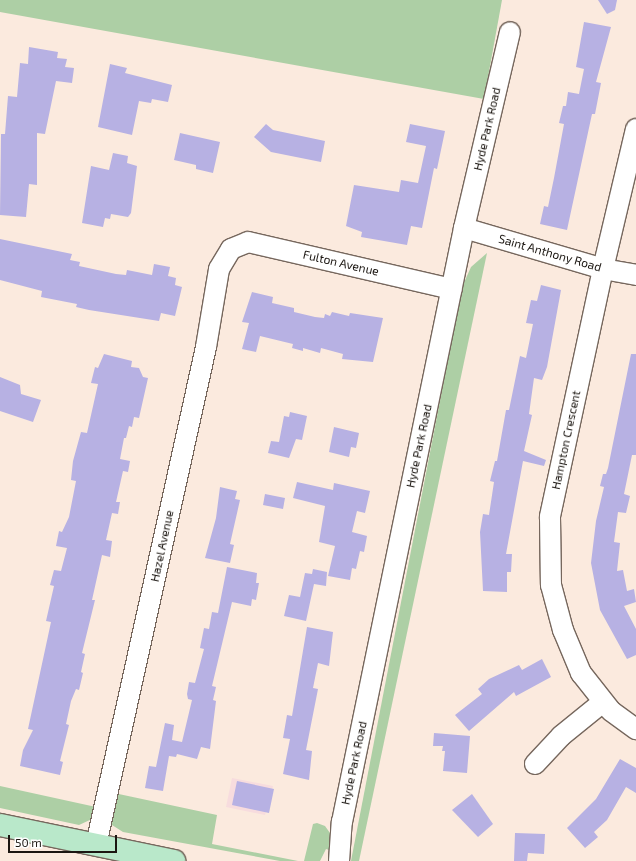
<!DOCTYPE html>
<style>
body{margin:0}
#map{position:relative;width:636px;height:861px;overflow:hidden;background:#fbeade;font-family:"Exo 2",sans-serif}
div>[style]{position:absolute}
.commercial>*{inset:0;background:#f7dcde}
.green>*{inset:0;background:#adcfa5}
.building>*{inset:0;background:#b7b1e3}
.roads{filter:drop-shadow(1px 0 #76675d) drop-shadow(-1px 0 #76675d) drop-shadow(0 1px #76675d) drop-shadow(0 -1px #76675d)}
.minor>*{height:20px;margin:-10px;padding:0 10px;transform-origin:10px;border-radius:10px;background:#fff}
.major>*{height:22px;margin:-11px;padding:0 11px;transform-origin:11px;border-radius:11px;background:#b9e8ca}
span{translate:-50% -50%;white-space:nowrap;text-align:center;line-height:1.15;-webkit-text-stroke:3px #fff;paint-order:stroke}
.street-label{font-size:12px;color:#1b1611}
.scale{position:absolute;left:8px;top:835px;width:109px;height:18px;box-sizing:border-box;border:2px solid #1b1611;border-top:0;padding-left:5px;font-size:12px;line-height:14px;white-space:nowrap;color:#1b1611;-webkit-text-stroke:3px #fff;paint-order:stroke}
</style>
<div id="map">
<div class="commercial">
<div style="clip-path:polygon(232px 778px,273px 786px,265px 815px,226px 807px)"></div>
</div>
<div class="green">
<div style="clip-path:polygon(0 0,502px 0,484px 99px,0 12px)"></div>
<div style="clip-path:polygon(487px 253px,359px 861px,351px 861px,462px 287px,471px 267px)"></div>
<div style="clip-path:polygon(0 786px,96px 807px,92px 819px,79px 825px,0 808px)"></div>
<div style="clip-path:polygon(114px 793px,217px 815px,212px 844px,298px 861px,280px 861px,123px 832px,112px 825px)"></div>
<div style="clip-path:polygon(317px 823px,325px 826px,330px 833px,329px 850px,326px 849px,320px 861px,304px 861px,313px 824px)"></div>
</div>
<div class="building">
<div style="clip-path:polygon(598px 0,617px 0,615px 10px,607px 14px)"></div>
<div style="clip-path:polygon(584px 22px,611px 27px,596px 82px,601px 83px,595px 114px,592px 114px,567px 230px,540px 224px,544px 206px,548px 207px,554px 178px,564px 124px,559px 123px,563px 106px,566px 106px,568px 92px,579px 94px,584px 69px,576px 67px)"></div>
<div style="clip-path:polygon(29px 47px,58px 52px,57px 58px,67px 59px,65px 67px,74px 68px,72px 83px,56px 81px,45px 134px,37px 133px,37px 185px,29px 184px,26px 217px,0 215px,1px 134px,5px 134px,8px 96px,17px 97px,20px 63px,28px 64px)"></div>
<div style="clip-path:polygon(110px 64px,127px 68px,125px 73px,172px 85px,168px 102px,152px 99px,151px 103px,139px 101px,132px 135px,98px 127px)"></div>
<div style="clip-path:polygon(266px 124px,273px 130px,325px 141px,321px 162px,271px 152px,254px 137px)"></div>
<div style="clip-path:polygon(410px 124px,445px 131px,437px 169px,434px 168px,422px 228px,411px 226px,407px 245px,361px 237px,362px 232px,346px 226px,354px 185px,399px 192px,401px 180px,418px 183px,426px 146px,406px 142px)"></div>
<div style="clip-path:polygon(180px 133px,220px 142px,213px 173px,196px 169px,196px 165px,174px 160px)"></div>
<div style="clip-path:polygon(113px 153px,128px 156px,127px 163px,137px 166px,131px 213px,128px 217px,111px 214px,110px 219px,105px 218px,103px 227px,82px 223px,91px 166px,109px 170px)"></div>
<div style="clip-path:polygon(0 239px,72px 254px,70px 260px,80px 262px,79px 266px,116px 274px,126px 275px,127px 270px,152px 275px,154px 264px,170px 267px,168px 276px,176px 278px,175px 285px,182px 287px,175px 316px,161px 313px,159px 321px,89px 310px,76px 307px,77px 304px,41px 297px,42px 291px,0 280px)"></div>
<div style="clip-path:polygon(541px 285px,561px 290px,547px 367px,542px 380px,534px 378px,529px 414px,532px 415px,524px 451px,546px 460px,544px 466px,523px 461px,506px 554px,512px 554px,511px 572px,507px 572px,507px 592px,483px 591px,480px 532px,483px 514px,489px 515px,494px 482px,490px 481px,495px 461px,497px 461px,506px 410px,509px 410px,520px 356px,526px 358px,533px 324px,526px 323px,531px 300px,537px 301px)"></div>
<div style="clip-path:polygon(252px 292px,273px 297px,272px 303px,294px 308px,294px 312px,315px 317px,324px 318px,325px 314px,330px 316px,332px 312px,349px 316px,350px 313px,383px 318px,373px 362px,342px 359px,343px 354px,321px 348px,320px 353px,303px 348px,303px 351px,292px 348px,293px 344px,260px 336px,256px 352px,242px 349px,249px 323px,242px 322px)"></div>
<div style="clip-path:polygon(104px 354px,132px 361px,131px 367px,139px 368px,143px 377px,148px 378px,139px 418px,134px 417px,132px 427px,129px 426px,126px 438px,124px 438px,120px 459px,130px 461px,128px 472px,123px 471px,116px 502px,120px 502px,118px 514px,112px 513px,106px 540px,112px 541px,110px 557px,102px 555px,92px 600px,95px 600px,82px 653px,85px 654px,81px 672px,83px 673px,79px 690px,76px 689px,71px 701px,66px 724px,69px 725px,60px 761px,63px 762px,60px 775px,20px 766px,23px 750px,33px 730px,28px 729px,51px 622px,46px 621px,54px 586px,50px 585px,54px 570px,61px 571px,67px 548px,56px 546px,59px 531px,62px 532px,69px 517px,76px 481px,71px 480px,73px 461px,81px 432px,87px 433px,98px 384px,91px 383px,95px 367px,98px 368px)"></div>
<div style="clip-path:polygon(631px 354px,636px 354px,636px 455px,632px 455px,624px 494px,630px 496px,626px 513px,618px 512px,614px 542px,620px 543px,617px 571px,623px 570px,627px 591px,634px 589px,636px 602px,624px 606px,636px 629px,636px 655px,627px 659px,600px 610px,591px 563px,596px 521px,604px 487px,600px 486px,603px 474px,606px 474px,608px 468px)"></div>
<div style="clip-path:polygon(0 377px,20px 385px,21px 394px,41px 400px,33px 422px,0 411px)"></div>
<div style="clip-path:polygon(290px 412px,307px 416px,302px 440px,296px 439px,289px 458px,268px 453px,271px 441px,279px 442px,284px 416px,289px 417px)"></div>
<div style="clip-path:polygon(334px 427px,359px 433px,356px 448px,351px 447px,349px 457px,329px 452px)"></div>
<div style="clip-path:polygon(297px 482px,333px 490px,334px 483px,370px 491px,365px 513px,357px 511px,352px 532px,367px 536px,364px 552px,360px 551px,356px 569px,352px 568px,350px 580px,328px 576px,335px 546px,319px 542px,325px 506px,293px 498px)"></div>
<div style="clip-path:polygon(220px 487px,237px 491px,235px 499px,240px 500px,230px 544px,234px 545px,230px 563px,205px 558px,216px 518px)"></div>
<div style="clip-path:polygon(265px 494px,285px 498px,283px 509px,263px 505px)"></div>
<div style="clip-path:polygon(227px 567px,257px 573px,256px 583px,259px 583px,256px 600px,252px 599px,251px 606px,232px 602px,212px 686px,216px 687px,213px 700px,216px 701px,210px 749px,201px 747px,197px 759px,177px 754px,176px 757px,169px 756px,163px 791px,145px 788px,149px 766px,156px 767px,165px 723px,174px 725px,172px 740px,182px 742px,192px 700px,188px 699px,187px 694px,189px 682px,195px 683px,204px 649px,200px 648px,204px 628px,209px 629px,212px 612px,218px 613px)"></div>
<div style="clip-path:polygon(313px 569px,327px 572px,326px 586px,314px 584px,306px 621px,284px 616px,289px 595px,300px 597px,305px 573px,312px 574px)"></div>
<div style="clip-path:polygon(307px 627px,333px 632px,329px 666px,318px 663px,313px 688px,318px 689px,306px 750px,312px 751px,309px 780px,283px 774px,290px 739px,283px 738px,287px 715px,292px 716px)"></div>
<div style="clip-path:polygon(542px 659px,551px 677px,516px 696px,514px 692px,469px 731px,455px 715px,482px 694px,478px 689px,489px 679px,519px 665px,522px 670px)"></div>
<div style="clip-path:polygon(434px 733px,470px 736px,467px 773px,443px 771px,445px 751px,442px 751px,443px 746px,433px 746px)"></div>
<div style="clip-path:polygon(620px 759px,636px 768px,636px 793px,626px 787px,607px 820px,594px 832px,598px 837px,585px 848px,567px 828px,596px 799px)"></div>
<div style="clip-path:polygon(237px 781px,274px 789px,269px 813px,232px 805px)"></div>
<div style="clip-path:polygon(472px 794px,493px 824px,478px 837px,452px 810px)"></div>
<div style="clip-path:polygon(515px 833px,545px 834px,544px 854px,528px 853px,527px 861px,514px 861px)"></div>
</div>
<div class="roads">
<div class="minor">
<div style="left:636px;top:129px;width:144px;rotate:103.3deg"></div>
<div style="left:603px;top:269px;width:254px;rotate:102.1deg"></div>
<div style="left:550px;top:517px;width:68px;rotate:89.2deg"></div>
<div style="left:551px;top:585px;width:47px;rotate:75.1deg"></div>
<div style="left:563px;top:630px;width:47px;rotate:67.3deg"></div>
<div style="left:581px;top:673px;width:48px;rotate:51.7deg"></div>
<div style="left:611px;top:711px;width:31px;rotate:36deg"></div>
<div style="left:464px;top:228px;width:145px;rotate:16.4deg"></div>
<div style="left:603px;top:269px;width:34px;rotate:10deg"></div>
<div style="left:535px;top:764px;width:38px;rotate:-47deg"></div>
<div style="left:561px;top:736px;width:54px;rotate:-39deg"></div>
<div style="left:96px;top:845px;width:510px;rotate:-77.54deg"></div>
<div style="left:206px;top:347px;width:79px;rotate:-80.5deg"></div>
<div style="left:219px;top:269px;width:23px;rotate:-59deg"></div>
<div style="left:231px;top:249px;width:18px;rotate:-22deg"></div>
<div style="left:248px;top:242px;width:209px;rotate:13deg"></div>
<div style="left:339px;top:861px;width:39px;rotate:-86deg"></div>
<div style="left:342px;top:822px;width:606px;rotate:-78.39deg"></div>
<div style="left:464px;top:228px;width:201px;rotate:-76.8deg"></div>
</div>
<div class="major">
<div style="left:0;top:825px;width:178px;rotate:11.7deg"></div>
</div>
</div>
<div class="street-label">
<span style="left:487px;top:129px;rotate:-77deg">Hyde Park Road</span>
<span style="left:550px;top:253px;rotate:16deg">Saint Anthony Road</span>
<span style="left:341px;top:263px;rotate:13deg">Fulton Avenue</span>
<span style="left:566px;top:440px;rotate:-78deg">Hampton Crescent</span>
<span style="left:419px;top:446px;rotate:-78deg">Hyde Park Road</span>
<span style="left:162px;top:546px;rotate:-78deg">Hazel Avenue</span>
<span style="left:354px;top:763px;rotate:-78deg">Hyde Park Road</span>
</div>
<div class="scale">50 m</div>
</div>
